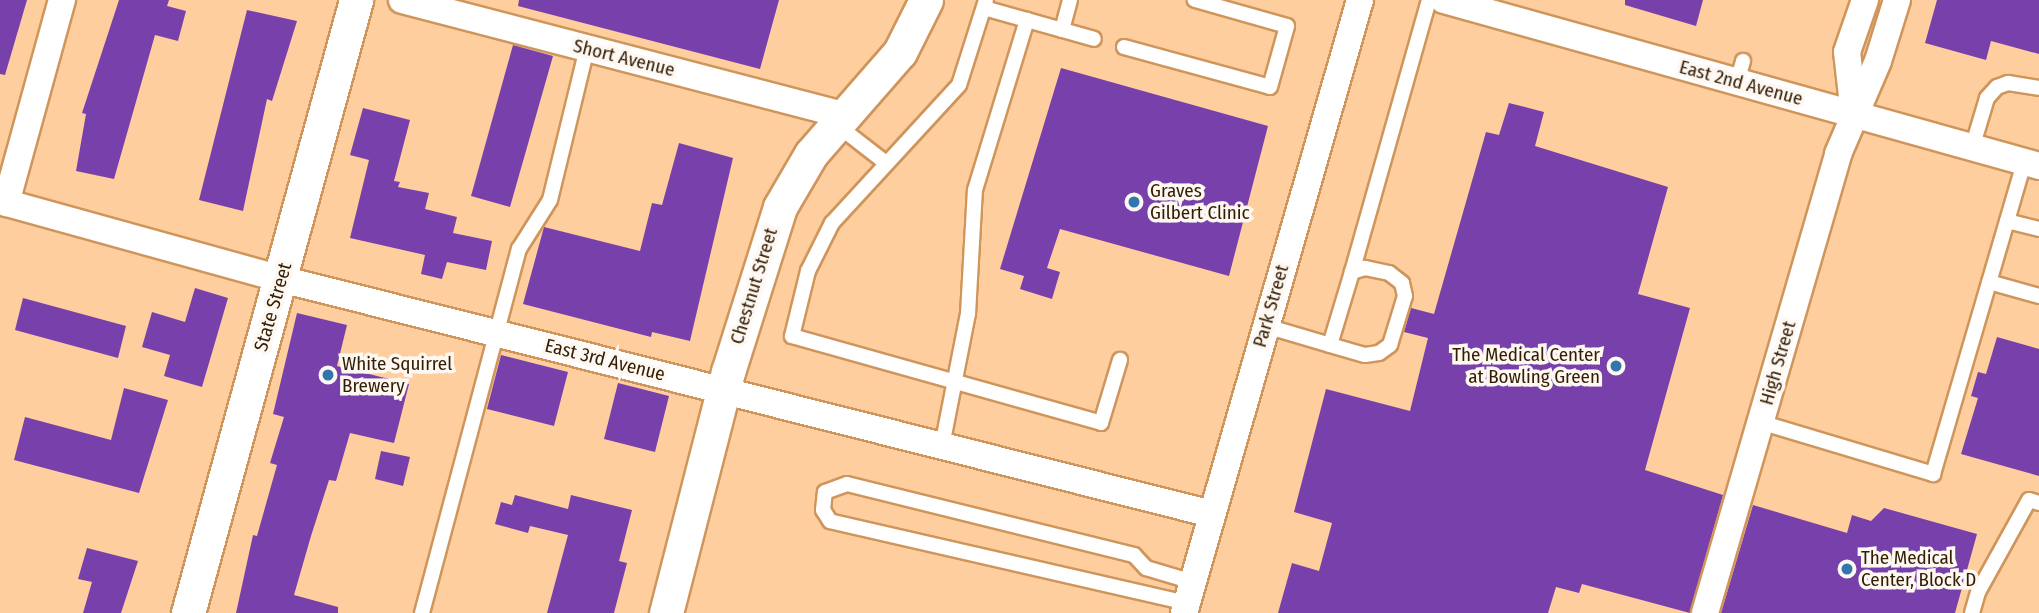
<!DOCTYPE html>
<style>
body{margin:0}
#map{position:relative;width:2039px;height:613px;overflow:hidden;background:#fece9f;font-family:"Fira Sans Condensed",sans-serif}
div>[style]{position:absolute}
.building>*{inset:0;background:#7840ab}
.roads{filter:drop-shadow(2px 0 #cf955b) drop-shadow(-2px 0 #cf955b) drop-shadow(0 2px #cf955b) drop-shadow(0 -2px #cf955b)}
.service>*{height:14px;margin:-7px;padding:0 7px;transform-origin:7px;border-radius:7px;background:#fff}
.minor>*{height:26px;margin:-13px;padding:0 13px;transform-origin:13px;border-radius:13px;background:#fff}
.tertiary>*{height:33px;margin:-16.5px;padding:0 16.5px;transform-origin:16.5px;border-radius:16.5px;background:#fff}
.dots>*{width:19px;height:19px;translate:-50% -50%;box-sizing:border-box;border:4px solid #fef8f2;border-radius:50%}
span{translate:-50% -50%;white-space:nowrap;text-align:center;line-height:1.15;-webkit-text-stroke:7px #fef8f2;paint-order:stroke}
.street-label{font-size:19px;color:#321c03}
.poi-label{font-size:19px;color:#321c03}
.left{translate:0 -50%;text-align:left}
.right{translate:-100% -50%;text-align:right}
</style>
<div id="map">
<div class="building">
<div style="clip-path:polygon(0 0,27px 0,5px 75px,0 74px)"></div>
<div style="clip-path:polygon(119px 0,169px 0,167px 6px,186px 11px,178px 41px,155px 35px,114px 179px,76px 171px,86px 114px,82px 113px)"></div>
<div style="clip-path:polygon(519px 0,779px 0,760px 69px,518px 6px)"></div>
<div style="clip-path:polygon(1625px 0,1703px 0,1696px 26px,1625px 5px)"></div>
<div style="clip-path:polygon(1937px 0,2039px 0,2039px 54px,1991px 41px,1986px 60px,1925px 43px)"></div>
<div style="clip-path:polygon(247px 10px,297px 21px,272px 101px,267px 99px,243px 211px,199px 200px)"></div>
<div style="clip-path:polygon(513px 45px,553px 56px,510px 207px,471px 196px)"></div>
<div style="clip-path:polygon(1061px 68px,1268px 126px,1229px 276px,1060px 229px,1047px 268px,1060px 272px,1052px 299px,1020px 289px,1024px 276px,1000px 269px)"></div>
<div style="clip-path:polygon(1509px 103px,1544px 112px,1535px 146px,1668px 187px,1638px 294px,1690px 308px,1645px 470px,1723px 495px,1690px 613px,1582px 584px,1579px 593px,1556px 587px,1548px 613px,1278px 613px,1292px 563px,1319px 571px,1332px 523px,1294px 512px,1326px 389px,1410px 411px,1428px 338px,1404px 332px,1411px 308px,1434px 314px,1486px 132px,1499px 135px)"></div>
<div style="clip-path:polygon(363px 108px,410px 120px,394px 181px,400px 182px,398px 187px,429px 193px,425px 209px,457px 217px,453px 233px,492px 241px,486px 270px,447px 262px,442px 279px,421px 274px,425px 255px,350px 238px,369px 160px,350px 155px)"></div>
<div style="clip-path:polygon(679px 143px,733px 158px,690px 341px,652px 332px,651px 337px,523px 304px,544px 227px,640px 251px,652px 203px,662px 205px)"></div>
<div style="clip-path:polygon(195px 288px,228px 298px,202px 387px,164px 376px,170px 355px,142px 347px,152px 312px,185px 322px)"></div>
<div style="clip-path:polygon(23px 298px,126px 326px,118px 358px,15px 330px)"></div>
<div style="clip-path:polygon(297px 313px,347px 325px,337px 366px,409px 384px,394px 443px,350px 433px,336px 481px,329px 480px,311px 536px,294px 595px,338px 607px,338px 613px,236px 613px,253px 535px,257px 536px,277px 465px,270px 463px,284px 417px,273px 414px)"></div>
<div style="clip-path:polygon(1997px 337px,2039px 349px,2039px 476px,1961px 454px,1978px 398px,1971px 396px,1978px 372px,1986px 374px)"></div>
<div style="clip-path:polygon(501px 355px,568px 372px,554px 426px,487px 409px)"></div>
<div style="clip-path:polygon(618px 383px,669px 396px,655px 452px,604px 439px)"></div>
<div style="clip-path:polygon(124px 388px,168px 400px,139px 493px,14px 460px,25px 417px,111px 440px)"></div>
<div style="clip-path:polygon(381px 451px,410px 457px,403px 486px,375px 479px)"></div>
<div style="clip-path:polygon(515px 495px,568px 509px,571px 495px,632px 510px,619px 561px,627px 563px,614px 613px,547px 613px,568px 535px,530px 526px,528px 533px,495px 524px,501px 502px,512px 505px)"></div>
<div style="clip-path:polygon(1753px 505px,1847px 533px,1852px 515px,1871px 521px,1884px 508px,1977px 534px,1955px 613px,1721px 613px)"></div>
<div style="clip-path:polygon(87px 548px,138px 561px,121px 613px,83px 613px,92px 582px,78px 579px)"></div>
</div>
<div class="roads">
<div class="service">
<div style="left:986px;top:0;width:89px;rotate:107.6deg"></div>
<div style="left:959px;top:85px;width:188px;rotate:132.6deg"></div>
<div style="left:832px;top:223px;width:54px;rotate:116.6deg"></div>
<div style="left:808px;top:271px;width:67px;rotate:103.8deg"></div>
<div style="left:792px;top:336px;width:321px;rotate:15.7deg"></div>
<div style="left:1101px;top:423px;width:66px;rotate:-73.2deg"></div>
<div style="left:984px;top:8px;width:114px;rotate:15.7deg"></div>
<div style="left:1062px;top:30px;width:31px;rotate:-75deg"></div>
<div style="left:1124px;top:47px;width:151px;rotate:15.3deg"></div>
<div style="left:1270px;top:87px;width:63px;rotate:-74.4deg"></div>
<div style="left:1287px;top:26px;width:96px;rotate:-164.2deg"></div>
<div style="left:1737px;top:82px;width:22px;rotate:-74deg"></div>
<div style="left:837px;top:125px;width:62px;rotate:37.8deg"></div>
<div style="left:1972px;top:148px;width:52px;rotate:-73.3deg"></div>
<div style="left:1987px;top:98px;width:15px;rotate:-48deg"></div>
<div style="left:1997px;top:87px;width:12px;rotate:-20deg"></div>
<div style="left:2008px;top:83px;width:31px;rotate:9deg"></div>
<div style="left:2007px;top:221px;width:33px;rotate:14deg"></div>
<div style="left:1352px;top:272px;width:283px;rotate:-74.2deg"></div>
<div style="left:1989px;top:282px;width:52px;rotate:15.6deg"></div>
<div style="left:1266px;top:326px;width:67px;rotate:16.5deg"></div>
<div style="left:1330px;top:345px;width:36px;rotate:16deg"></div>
<div style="left:1365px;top:355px;width:14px;rotate:-8deg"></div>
<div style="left:1379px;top:353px;width:14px;rotate:-36deg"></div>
<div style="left:1390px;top:345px;width:51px;rotate:-73deg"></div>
<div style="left:1405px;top:296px;width:13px;rotate:-103deg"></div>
<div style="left:1402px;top:283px;width:16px;rotate:-142deg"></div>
<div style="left:1389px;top:273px;width:25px;rotate:-168deg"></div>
<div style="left:1365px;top:268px;width:14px;rotate:163deg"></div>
<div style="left:1352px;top:272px;width:76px;rotate:106.8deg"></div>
<div style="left:1760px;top:422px;width:181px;rotate:16.7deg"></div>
<div style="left:1933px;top:474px;width:325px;rotate:-73.7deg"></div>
<div style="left:942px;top:446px;width:135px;rotate:-78.9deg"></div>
<div style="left:968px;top:314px;width:124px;rotate:-86.8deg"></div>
<div style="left:975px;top:190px;width:178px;rotate:-73deg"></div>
<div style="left:1187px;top:603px;width:366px;rotate:-167.1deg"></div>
<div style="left:830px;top:521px;width:13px;rotate:-122deg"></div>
<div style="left:823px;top:510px;width:18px;rotate:-84deg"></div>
<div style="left:825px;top:492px;width:23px;rotate:-20deg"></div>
<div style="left:847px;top:484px;width:296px;rotate:13.9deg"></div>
<div style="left:1134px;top:555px;width:18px;rotate:47deg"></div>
<div style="left:1146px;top:568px;width:49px;rotate:16.6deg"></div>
<div style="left:422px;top:613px;width:377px;rotate:-75.1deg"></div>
<div style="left:519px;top:249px;width:58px;rotate:-57.7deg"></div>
<div style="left:550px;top:200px;width:156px;rotate:-76.3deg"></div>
<div style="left:1972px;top:613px;width:22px;rotate:-74deg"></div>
<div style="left:1978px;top:592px;width:105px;rotate:-61deg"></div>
<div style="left:2029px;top:500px;width:10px;rotate:17deg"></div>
</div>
<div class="minor">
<div style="left:402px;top:0;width:459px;rotate:14.6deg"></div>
<div style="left:1444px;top:0;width:618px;rotate:15.59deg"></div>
<div style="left:1854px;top:114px;width:62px;rotate:-96.4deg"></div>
<div style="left:1847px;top:52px;width:55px;rotate:-70.9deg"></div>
<div style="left:0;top:201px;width:292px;rotate:15.5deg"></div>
<div style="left:281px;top:279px;width:960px;rotate:14.17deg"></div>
<div style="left:6px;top:203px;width:211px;rotate:-74.6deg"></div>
<div style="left:1184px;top:613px;width:638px;rotate:-73.98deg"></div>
<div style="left:1705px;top:613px;width:478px;rotate:-73.8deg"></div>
<div style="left:1838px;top:154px;width:101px;rotate:-66.7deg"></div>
<div style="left:1878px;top:61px;width:64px;rotate:-72.7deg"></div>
</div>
<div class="tertiary">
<div style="left:188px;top:613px;width:636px;rotate:-74.67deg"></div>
<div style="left:666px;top:613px;width:249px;rotate:-75.6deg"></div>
<div style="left:728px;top:372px;width:173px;rotate:-72.5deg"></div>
<div style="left:780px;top:207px;width:61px;rotate:-59.7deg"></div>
<div style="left:811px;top:154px;width:135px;rotate:-48.9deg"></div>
<div style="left:900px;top:52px;width:58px;rotate:-63.4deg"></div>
</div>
</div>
<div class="dots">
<div style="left:1134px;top:202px;background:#3276ac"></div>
<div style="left:1616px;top:366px;background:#3276ac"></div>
<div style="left:328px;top:375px;background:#3276ac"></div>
<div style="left:1847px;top:569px;background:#3276ac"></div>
</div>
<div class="street-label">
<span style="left:624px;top:58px;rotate:14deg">Short Avenue</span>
<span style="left:1741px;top:83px;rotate:15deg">East 2nd Avenue</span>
<span style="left:754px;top:286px;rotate:-73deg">Chestnut Street</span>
<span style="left:1271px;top:306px;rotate:-74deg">Park Street</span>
<span style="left:273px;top:307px;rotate:-74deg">State Street</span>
<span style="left:605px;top:360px;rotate:14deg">East 3rd Avenue</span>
<span style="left:1778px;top:363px;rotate:-74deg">High Street</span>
</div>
<div class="poi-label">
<span class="left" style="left:1150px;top:202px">Graves<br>Gilbert Clinic</span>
<span class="right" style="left:1600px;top:366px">The Medical Center<br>at Bowling Green</span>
<span class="left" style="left:342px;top:375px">White Squirrel<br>Brewery</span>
<span class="left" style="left:1861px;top:569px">The Medical<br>Center, Block D</span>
</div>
</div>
